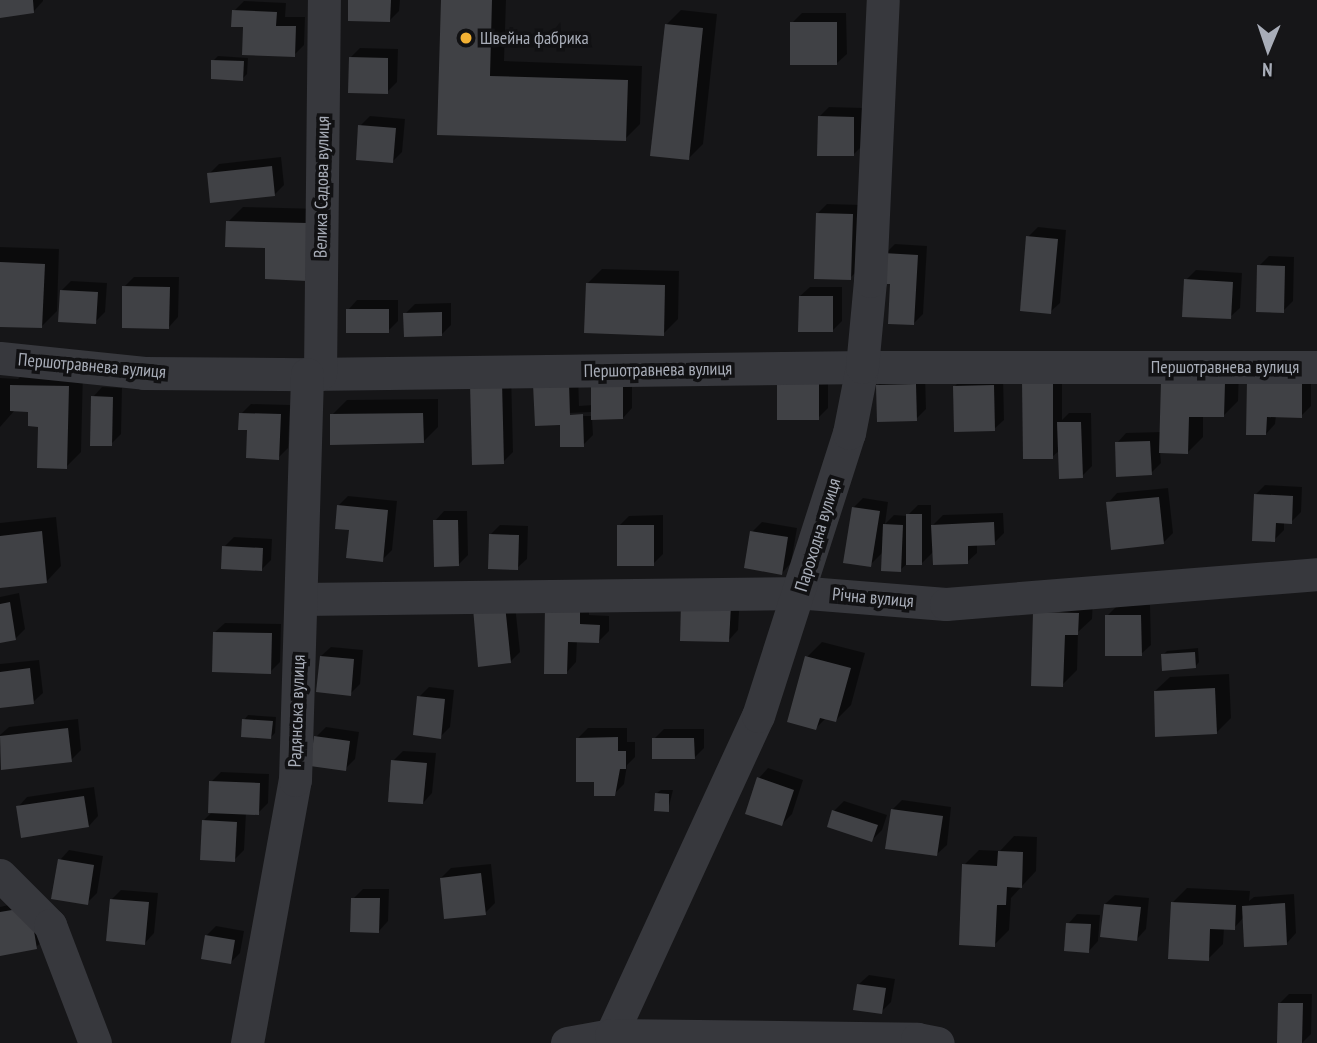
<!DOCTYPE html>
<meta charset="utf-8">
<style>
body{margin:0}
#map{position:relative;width:1317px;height:1043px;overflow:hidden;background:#161618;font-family:"PT Sans Narrow",sans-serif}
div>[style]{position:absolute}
.shadow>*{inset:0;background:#0007}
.building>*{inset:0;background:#404145}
.minor>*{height:33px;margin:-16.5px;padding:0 16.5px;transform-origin:16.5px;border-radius:16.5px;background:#37383d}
.dots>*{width:19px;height:19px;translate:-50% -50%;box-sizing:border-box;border:4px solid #111113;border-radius:50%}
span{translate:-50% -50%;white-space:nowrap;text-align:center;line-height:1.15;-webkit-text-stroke:7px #111113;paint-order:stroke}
.poi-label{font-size:18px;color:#a8adb8}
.left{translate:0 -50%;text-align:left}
.street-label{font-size:18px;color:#a8adb8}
.north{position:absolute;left:1233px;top:14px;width:70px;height:70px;-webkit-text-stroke:5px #111113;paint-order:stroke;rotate:182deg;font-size:19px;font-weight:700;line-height:28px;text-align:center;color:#a8adb8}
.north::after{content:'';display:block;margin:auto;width:24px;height:32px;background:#a8adb8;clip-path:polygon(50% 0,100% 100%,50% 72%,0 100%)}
</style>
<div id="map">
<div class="shadow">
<div style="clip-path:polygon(0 0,43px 0,43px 1px,34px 11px,0 16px)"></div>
<div style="clip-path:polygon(350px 0,400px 0,399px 11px,390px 20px)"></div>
<div style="clip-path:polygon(443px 0,506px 0,504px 61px,642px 66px,640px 124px,625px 139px,438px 133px)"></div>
<div style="clip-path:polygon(244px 1px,286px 3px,285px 17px,305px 17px,304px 45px,294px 55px,245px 26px,234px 11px)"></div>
<div style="clip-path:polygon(681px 10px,717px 14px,703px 144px,688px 159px,666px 25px)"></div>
<div style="clip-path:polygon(802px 13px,846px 13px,847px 54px,837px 63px,792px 23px)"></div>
<div style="clip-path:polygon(360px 48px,398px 49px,397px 82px,387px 92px,350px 58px)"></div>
<div style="clip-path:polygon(218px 56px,248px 58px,247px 74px,242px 79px,213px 61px)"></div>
<div style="clip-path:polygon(829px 107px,863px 108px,863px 145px,853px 155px,819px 117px)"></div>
<div style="clip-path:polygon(370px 116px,405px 119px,402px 152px,392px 162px,360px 126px)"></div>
<div style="clip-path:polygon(281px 157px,284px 185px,274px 195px,209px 174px,219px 164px)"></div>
<div style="clip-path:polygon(827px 204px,862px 205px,860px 268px,850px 278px,817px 214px)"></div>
<div style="clip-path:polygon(243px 207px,322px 209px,321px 264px,267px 246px,228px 222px)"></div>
<div style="clip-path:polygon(1038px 227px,1066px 230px,1060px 303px,1050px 312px,1028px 237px)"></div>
<div style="clip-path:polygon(895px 244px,927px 246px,923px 314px,913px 324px,892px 282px,885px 254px)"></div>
<div style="clip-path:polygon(0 247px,59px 249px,57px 311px,42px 326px,0 325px)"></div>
<div style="clip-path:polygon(1269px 256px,1294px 257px,1293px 301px,1283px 311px,1259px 266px)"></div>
<div style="clip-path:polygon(602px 269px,679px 271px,678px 319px,663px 334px,587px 284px)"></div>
<div style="clip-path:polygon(1196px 270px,1242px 273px,1240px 308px,1230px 317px,1186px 280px)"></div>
<div style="clip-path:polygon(134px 277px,179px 277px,178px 317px,169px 327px,124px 287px)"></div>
<div style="clip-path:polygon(71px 281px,107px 283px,105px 312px,95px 322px,61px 291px)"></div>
<div style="clip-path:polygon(810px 287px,842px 287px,842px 321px,832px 331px,800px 296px)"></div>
<div style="clip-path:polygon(357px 300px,398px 300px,398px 321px,388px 331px,348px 310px)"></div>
<div style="clip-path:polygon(451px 303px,451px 325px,442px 334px,405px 314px,415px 304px)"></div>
<div style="clip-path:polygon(1239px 368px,1238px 401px,1223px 416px,1203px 415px,1203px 437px,1188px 452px,1160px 451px,1161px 463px,1151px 473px,1117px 443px,1126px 433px,1161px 432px)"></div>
<div style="clip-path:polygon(828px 370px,828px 408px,818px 418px,779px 418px)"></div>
<div style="clip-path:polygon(1062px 370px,1062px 420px,1069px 413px,1091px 413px,1092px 466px,1082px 476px,1060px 450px,1052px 457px,1024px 380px)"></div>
<div style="clip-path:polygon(27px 371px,83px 371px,81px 452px,66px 467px,30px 410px,15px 410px,0 427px,0 378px,18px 379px)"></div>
<div style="clip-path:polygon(1311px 371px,1311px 406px,1301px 416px,1276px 415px,1275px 424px,1266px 434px,1249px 379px)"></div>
<div style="clip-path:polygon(511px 373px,513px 452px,503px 462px,472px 384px)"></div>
<div style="clip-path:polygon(evenodd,578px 374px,579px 406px,593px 405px,632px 374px,632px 408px,623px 418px,592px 418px,593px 435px,583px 445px,561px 423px,536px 424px,578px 374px,591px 412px,592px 416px,569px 416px,569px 413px,591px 412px)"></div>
<div style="clip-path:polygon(925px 375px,926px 409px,916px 419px,878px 385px,888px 376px)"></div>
<div style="clip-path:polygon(1003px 376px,1004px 420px,994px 429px,954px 387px,964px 377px)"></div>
<div style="clip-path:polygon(102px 387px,122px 388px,121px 434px,111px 444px,93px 397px)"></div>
<div style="clip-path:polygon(438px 399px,438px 427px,423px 442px,332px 415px,347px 400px)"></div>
<div style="clip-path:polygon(251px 404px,290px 405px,288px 448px,278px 458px,241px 414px)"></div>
<div style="clip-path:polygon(1265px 485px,1302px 487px,1301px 512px,1291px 522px,1284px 522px,1284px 530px,1274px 540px,1255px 495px)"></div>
<div style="clip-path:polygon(1168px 488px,1173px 533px,1163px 543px,1108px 503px,1117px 493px)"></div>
<div style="clip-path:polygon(348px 496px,397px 501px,392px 550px,382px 560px,351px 528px,338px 506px)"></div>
<div style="clip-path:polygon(863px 498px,888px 502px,885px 524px,894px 515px,907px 516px,918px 505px,931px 505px,931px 527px,943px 515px,1003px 513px,1004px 533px,994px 543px,977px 544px,977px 553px,967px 562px,934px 551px,922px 563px,908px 563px,900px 570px,883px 552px,870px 565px,853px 508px)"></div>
<div style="clip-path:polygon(444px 511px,467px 511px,468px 555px,458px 565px,435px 521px)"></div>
<div style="clip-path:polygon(663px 515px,663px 554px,653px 564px,619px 526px,629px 516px)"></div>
<div style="clip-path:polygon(56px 517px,61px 566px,47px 581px,0 586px,0 523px)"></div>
<div style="clip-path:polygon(762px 522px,797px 528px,791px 563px,782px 573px,752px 532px)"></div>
<div style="clip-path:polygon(500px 525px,528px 526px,527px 559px,517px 568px,491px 534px)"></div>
<div style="clip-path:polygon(234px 537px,272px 539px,271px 560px,261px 570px,224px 547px)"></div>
<div style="clip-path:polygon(19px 593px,25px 629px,15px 639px,0 641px,0 597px)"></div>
<div style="clip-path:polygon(740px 595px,738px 630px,729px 640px,682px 639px)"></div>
<div style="clip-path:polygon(514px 596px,520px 652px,510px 662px,484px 599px)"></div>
<div style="clip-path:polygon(589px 596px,589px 615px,609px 616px,609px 631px,599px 641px,577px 641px,576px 662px,567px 672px,546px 672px)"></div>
<div style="clip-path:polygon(1093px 599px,1092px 619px,1078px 632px,1077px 670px,1062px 685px,1034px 612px)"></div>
<div style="clip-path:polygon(1150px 605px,1151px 645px,1141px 654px,1107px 616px,1117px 606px)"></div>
<div style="clip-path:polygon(225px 623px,281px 624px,280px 662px,270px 672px,215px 632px)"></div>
<div style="clip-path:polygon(822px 642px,865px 653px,851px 705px,836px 720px,826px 718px,816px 728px,807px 657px)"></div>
<div style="clip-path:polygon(331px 647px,363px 650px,360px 684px,350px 694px,321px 656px)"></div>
<div style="clip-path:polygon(1198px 648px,1199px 662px,1195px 667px,1163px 655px,1167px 651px)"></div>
<div style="clip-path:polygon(39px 660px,43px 693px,33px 702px,0 706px,0 664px)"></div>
<div style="clip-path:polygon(1229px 674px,1231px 718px,1216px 733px,1155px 691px,1170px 677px)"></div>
<div style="clip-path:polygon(429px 687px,454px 690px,450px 727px,440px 737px,419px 697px)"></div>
<div style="clip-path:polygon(248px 715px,276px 717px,275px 733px,271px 737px,244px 720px)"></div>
<div style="clip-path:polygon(78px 719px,81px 750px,71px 760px,2px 768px,0 735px,9px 727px)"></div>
<div style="clip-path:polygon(326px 727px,359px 732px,355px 759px,345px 769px,316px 737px)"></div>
<div style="clip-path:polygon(588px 728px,627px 728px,627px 742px,635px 742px,635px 757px,627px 765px,624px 784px,614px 794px,596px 780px,578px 738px)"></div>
<div style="clip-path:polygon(664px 729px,704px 729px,704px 748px,694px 758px,654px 739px)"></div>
<div style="clip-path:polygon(403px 751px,436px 753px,432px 793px,423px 803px,393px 761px)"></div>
<div style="clip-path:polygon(768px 768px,803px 780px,792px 814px,782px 824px,759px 778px)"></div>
<div style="clip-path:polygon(221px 772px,269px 774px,268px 803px,258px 813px,246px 813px,244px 850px,234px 860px,204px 820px,213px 811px,211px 782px)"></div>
<div style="clip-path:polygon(94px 787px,98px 816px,89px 826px,18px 807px,27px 797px)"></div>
<div style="clip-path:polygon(661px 790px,673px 790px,668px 810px,656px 794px)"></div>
<div style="clip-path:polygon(902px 800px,951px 807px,947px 845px,937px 854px,892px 810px)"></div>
<div style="clip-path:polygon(844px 801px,887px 815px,882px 830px,872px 840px,834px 811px)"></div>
<div style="clip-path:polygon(1014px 836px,1037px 837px,1036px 871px,1011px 898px,1009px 930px,994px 945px,964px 865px,979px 850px,1000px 851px)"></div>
<div style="clip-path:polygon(69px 850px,103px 856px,97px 893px,87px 903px,60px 860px)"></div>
<div style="clip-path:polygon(491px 864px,495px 903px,485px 913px,441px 878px,451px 868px)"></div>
<div style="clip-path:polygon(1187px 888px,1250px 891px,1249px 901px,1254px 897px,1294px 894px,1296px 933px,1287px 943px,1244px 917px,1234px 928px,1224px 928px,1223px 944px,1208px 959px,1172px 903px)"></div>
<div style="clip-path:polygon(363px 889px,389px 889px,388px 921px,379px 931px,353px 899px)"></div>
<div style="clip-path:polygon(121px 890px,158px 893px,154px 933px,145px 943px,112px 899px)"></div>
<div style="clip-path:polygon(1115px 895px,1149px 898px,1146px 929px,1137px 939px,1105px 904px)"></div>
<div style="clip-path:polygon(39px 898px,46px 938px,36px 947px,0 954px,0 907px)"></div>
<div style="clip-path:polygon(1077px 914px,1100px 915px,1098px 941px,1089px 951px,1068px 924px)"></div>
<div style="clip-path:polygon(216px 926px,244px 931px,240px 953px,231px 962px,206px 936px)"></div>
<div style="clip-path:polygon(869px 975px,895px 979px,891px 1002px,881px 1012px,859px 984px)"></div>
<div style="clip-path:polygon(1289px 994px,1312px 994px,1311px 1034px,1302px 1043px,1278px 1043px,1279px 1004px)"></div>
</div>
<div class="building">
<div style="clip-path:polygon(0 0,33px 0,34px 13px,0 18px)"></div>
<div style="clip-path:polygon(348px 0,391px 0,390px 22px,348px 21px)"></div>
<div style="clip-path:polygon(441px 0,492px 0,490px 76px,628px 80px,626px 141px,437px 135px)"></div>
<div style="clip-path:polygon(232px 10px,277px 12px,276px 26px,296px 26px,295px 57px,242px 55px,243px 27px,231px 27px)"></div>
<div style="clip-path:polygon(790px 22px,837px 22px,837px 65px,790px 65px)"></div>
<div style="clip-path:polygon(665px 24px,703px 28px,689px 160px,650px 156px)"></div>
<div style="clip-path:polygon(349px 57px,388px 58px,388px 94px,348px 93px)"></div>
<div style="clip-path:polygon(211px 60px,244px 61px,243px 81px,211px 79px)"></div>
<div style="clip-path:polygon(818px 116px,854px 117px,854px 156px,817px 156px)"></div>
<div style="clip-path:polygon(358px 125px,396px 128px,393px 163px,356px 160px)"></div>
<div style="clip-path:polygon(272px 166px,275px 196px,210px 203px,207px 173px)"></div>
<div style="clip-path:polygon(816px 213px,853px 214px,851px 280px,814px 279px)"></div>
<div style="clip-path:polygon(226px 221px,308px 223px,307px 281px,265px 279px,265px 248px,225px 247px)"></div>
<div style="clip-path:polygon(1026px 236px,1058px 239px,1051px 314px,1020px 311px)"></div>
<div style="clip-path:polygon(883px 253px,918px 255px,914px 325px,888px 324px,890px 284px,881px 284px)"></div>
<div style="clip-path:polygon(0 262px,45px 264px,42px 328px,0 327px)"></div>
<div style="clip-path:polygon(1257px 265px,1285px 266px,1284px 313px,1256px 312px)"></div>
<div style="clip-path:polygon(1184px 279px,1233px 282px,1231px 319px,1182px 317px)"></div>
<div style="clip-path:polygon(586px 283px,665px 285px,664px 336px,584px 333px)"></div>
<div style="clip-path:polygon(122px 286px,170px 287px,169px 329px,122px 328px)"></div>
<div style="clip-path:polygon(60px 290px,98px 292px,96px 324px,58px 322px)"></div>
<div style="clip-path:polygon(799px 296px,833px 296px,833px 332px,798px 332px)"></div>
<div style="clip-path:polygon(346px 309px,389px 309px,389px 333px,346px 333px)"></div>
<div style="clip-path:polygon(442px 312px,442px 336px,404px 337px,403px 313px)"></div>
<div style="clip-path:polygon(777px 378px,819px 379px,819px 420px,777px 420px)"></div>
<div style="clip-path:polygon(1247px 379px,1302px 380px,1302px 418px,1267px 417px,1266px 435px,1246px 435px)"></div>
<div style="clip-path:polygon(1022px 380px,1053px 380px,1053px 459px,1023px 459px)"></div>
<div style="clip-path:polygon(1161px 381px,1225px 383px,1224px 417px,1189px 417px,1188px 454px,1159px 453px)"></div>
<div style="clip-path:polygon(502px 382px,504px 464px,472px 465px,470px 383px)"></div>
<div style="clip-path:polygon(569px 383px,570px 415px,583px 414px,584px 447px,560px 447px,560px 425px,535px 426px,533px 384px)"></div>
<div style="clip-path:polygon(591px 383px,623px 383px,623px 419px,591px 420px)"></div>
<div style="clip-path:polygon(916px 384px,917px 421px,877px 422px,876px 385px)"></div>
<div style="clip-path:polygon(10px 385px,69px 386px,67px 469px,37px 468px,38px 427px,28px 426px,28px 412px,10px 411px)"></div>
<div style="clip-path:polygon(994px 385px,995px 431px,954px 432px,953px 386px)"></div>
<div style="clip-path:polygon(91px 396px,113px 397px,112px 446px,90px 446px)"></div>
<div style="clip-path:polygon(239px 413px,281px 414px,279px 460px,246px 458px,247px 430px,238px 430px)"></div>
<div style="clip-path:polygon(423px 413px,424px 443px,330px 445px,330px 414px)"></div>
<div style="clip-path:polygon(1057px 422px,1081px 422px,1083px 478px,1059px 479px)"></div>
<div style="clip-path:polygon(1150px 441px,1152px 475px,1116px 477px,1115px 442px)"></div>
<div style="clip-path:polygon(1254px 494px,1293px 496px,1292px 524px,1276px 523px,1275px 542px,1252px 541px)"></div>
<div style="clip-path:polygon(1159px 497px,1164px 544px,1111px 550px,1106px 502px)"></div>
<div style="clip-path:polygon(337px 505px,388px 510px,383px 562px,346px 558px,349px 530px,335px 529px)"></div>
<div style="clip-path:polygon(852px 507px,880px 511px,871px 567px,843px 563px)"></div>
<div style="clip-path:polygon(906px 514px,922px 514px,922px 565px,906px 565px)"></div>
<div style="clip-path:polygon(433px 520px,458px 520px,459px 566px,434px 567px)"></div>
<div style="clip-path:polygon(994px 522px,995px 545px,968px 546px,968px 564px,933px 565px,931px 525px)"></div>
<div style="clip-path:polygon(883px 524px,903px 525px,901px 572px,881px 571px)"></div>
<div style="clip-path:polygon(617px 525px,654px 525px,654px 566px,617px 566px)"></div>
<div style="clip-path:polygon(42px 531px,47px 583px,0 588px,0 536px)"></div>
<div style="clip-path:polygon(750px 531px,788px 537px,782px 575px,744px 568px)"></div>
<div style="clip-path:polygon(489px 534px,519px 535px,518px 570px,488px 569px)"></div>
<div style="clip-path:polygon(222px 546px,263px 548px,262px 571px,221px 569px)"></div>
<div style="clip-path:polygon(10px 602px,16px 640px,0 643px,0 604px)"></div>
<div style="clip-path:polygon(681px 603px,731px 605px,729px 642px,680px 641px)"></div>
<div style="clip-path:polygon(505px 605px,511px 663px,478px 667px,473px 608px)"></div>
<div style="clip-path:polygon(545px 605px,580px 605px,580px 624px,600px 625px,599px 643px,568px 642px,567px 674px,544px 674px)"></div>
<div style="clip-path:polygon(1033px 612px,1079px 613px,1078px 635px,1065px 635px,1063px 687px,1031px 686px)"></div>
<div style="clip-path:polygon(1105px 615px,1141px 615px,1142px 656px,1105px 656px)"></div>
<div style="clip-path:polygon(213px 632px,272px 633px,271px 674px,212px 672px)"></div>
<div style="clip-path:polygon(1195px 652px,1196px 668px,1162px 671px,1161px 654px)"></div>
<div style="clip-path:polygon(320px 656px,354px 659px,351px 696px,316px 692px)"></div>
<div style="clip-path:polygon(805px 656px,851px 668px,836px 722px,820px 718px,816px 730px,787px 722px)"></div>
<div style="clip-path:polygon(30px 668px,34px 704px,0 708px,0 672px)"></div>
<div style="clip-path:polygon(1215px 688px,1217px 734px,1155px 737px,1154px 691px)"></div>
<div style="clip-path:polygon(417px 696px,445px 699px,441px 739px,413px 735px)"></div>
<div style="clip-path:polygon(242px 719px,273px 721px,271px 739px,241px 737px)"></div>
<div style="clip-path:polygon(68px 728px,72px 762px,1px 770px,0 736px)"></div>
<div style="clip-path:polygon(314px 736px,350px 741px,346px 771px,310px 766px)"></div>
<div style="clip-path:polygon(618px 737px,618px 751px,626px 751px,626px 769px,620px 769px,615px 796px,594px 796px,594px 782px,576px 782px,576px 738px)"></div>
<div style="clip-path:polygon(652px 738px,694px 738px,695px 759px,652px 759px)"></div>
<div style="clip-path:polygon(391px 760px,427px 763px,423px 804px,388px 802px)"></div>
<div style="clip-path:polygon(757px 777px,794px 790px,782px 826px,745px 814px)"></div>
<div style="clip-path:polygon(209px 781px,260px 783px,259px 815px,208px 813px)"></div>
<div style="clip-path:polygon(655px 793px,669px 794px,669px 812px,654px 811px)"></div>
<div style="clip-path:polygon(84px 796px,89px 827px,21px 838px,16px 806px)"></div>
<div style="clip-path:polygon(891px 809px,943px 816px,937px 856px,885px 849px)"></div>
<div style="clip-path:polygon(832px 810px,878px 825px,872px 842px,827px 827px)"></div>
<div style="clip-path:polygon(202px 820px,237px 822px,235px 862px,200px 860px)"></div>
<div style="clip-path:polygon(998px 851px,1023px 852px,1022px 888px,1007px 887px,1006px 905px,997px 905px,995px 947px,959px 945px,962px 864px,997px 866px)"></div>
<div style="clip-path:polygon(58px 859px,94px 865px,88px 905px,51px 899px)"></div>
<div style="clip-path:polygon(481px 873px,486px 915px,444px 919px,440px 878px)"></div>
<div style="clip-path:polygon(351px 898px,380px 898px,379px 933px,350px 932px)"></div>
<div style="clip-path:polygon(110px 899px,149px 902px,145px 945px,106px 941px)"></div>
<div style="clip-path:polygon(1171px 902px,1236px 905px,1235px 930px,1210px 929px,1209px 961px,1168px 959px)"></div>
<div style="clip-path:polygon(1285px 903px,1287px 945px,1244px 947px,1242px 906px)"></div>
<div style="clip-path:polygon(1104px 904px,1141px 907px,1137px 941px,1100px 937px)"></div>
<div style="clip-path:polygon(30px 907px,37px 949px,0 956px,0 912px)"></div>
<div style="clip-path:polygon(1066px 923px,1091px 924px,1089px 953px,1064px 951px)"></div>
<div style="clip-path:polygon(205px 935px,235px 940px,231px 964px,201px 959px)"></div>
<div style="clip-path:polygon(857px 984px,886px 988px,882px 1014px,853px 1010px)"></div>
<div style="clip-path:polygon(1278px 1003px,1303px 1003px,1302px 1043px,1277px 1043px)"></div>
</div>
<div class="minor">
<div style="left:0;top:358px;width:145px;rotate:5.9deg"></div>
<div style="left:144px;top:373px;width:163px;rotate:0.4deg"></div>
<div style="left:307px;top:374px;width:560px;rotate:-0.72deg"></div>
<div style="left:867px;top:367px;width:450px"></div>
<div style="left:320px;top:374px;width:374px;rotate:-89.4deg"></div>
<div style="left:301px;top:599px;width:507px;rotate:-0.68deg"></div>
<div style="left:808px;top:593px;width:138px;rotate:4.6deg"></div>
<div style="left:946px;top:604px;width:372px;rotate:-4.6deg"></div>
<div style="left:0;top:875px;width:71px;rotate:45deg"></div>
<div style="left:50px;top:925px;width:126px;rotate:69.1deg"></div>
<div style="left:611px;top:1035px;width:351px;rotate:-65.3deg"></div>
<div style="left:758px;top:716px;width:297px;rotate:-72.2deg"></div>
<div style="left:849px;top:433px;width:67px;rotate:-78.9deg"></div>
<div style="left:862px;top:367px;width:86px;rotate:-84.7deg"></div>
<div style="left:870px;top:281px;width:281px;rotate:-87.4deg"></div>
<div style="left:247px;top:1043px;width:267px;rotate:-79.7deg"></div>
<div style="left:295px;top:780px;width:406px;rotate:-88.3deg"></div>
<div style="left:567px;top:1043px;width:45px;rotate:-10.3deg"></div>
<div style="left:611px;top:1035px;width:306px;rotate:0.7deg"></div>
<div style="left:917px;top:1039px;width:21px;rotate:11deg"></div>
</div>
<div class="dots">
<div style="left:466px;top:38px;background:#f2b134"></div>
</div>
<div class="poi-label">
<span class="left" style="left:480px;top:38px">Швейна фабрика</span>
</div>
<div class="street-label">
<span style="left:322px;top:187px;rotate:-89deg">Велика Садова вулиця</span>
<span style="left:92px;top:366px;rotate:5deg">Першотравнева вулиця</span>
<span style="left:1225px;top:367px">Першотравнева вулиця</span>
<span style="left:658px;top:370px;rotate:-1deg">Першотравнева вулиця</span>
<span style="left:818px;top:535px;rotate:-73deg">Пароходна вулиця</span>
<span style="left:873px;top:598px;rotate:5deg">Річна вулиця</span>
<span style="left:297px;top:711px;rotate:-88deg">Радянська вулиця</span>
</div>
<div class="north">N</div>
</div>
